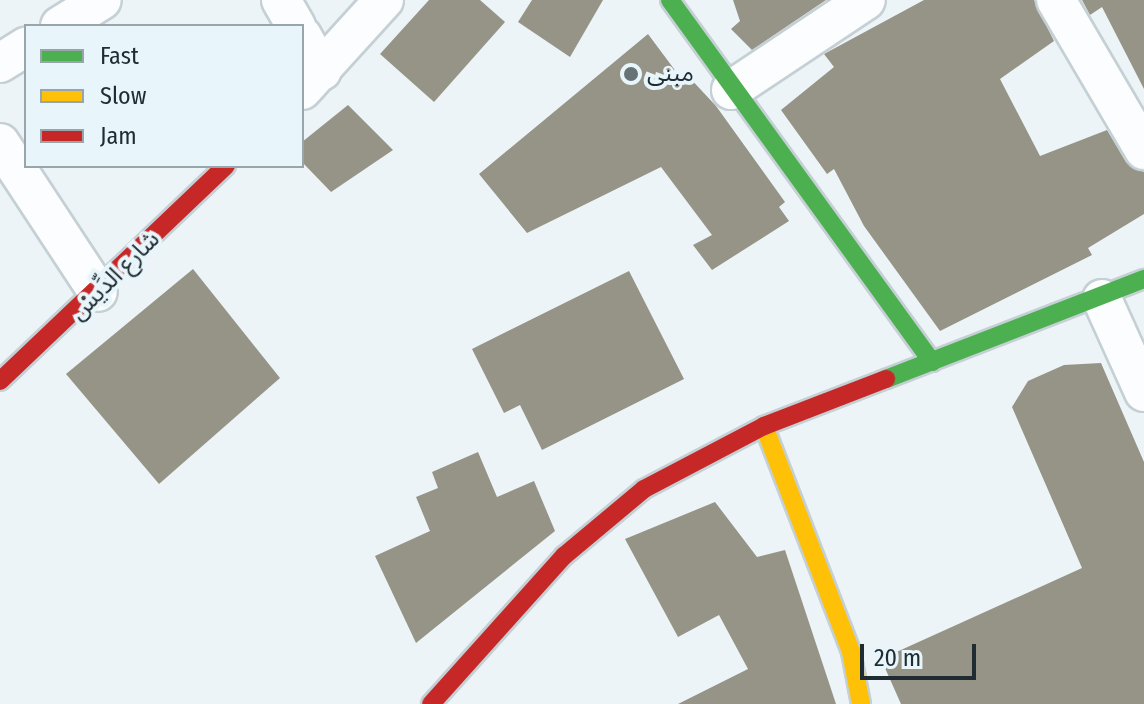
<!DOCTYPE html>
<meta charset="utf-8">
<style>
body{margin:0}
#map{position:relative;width:1144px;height:704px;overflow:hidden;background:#ecf4f7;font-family:"Fira Sans Condensed","Noto Sans Arabic",sans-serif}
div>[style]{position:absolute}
.building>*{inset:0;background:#959486}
.roads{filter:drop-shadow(2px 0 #c5d0d5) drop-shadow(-2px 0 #c5d0d5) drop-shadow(0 2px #c5d0d5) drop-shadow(0 -2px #c5d0d5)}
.street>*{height:38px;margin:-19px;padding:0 19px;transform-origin:19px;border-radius:19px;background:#fcfdfe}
.fast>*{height:18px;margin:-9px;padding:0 9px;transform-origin:9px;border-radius:9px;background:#4caf50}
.slow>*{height:18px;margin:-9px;padding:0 9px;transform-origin:9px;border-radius:9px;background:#ffc107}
.jam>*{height:18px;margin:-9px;padding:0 9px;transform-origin:9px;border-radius:9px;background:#c62828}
.dots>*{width:22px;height:22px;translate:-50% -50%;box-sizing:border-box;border:4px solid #e8f5fb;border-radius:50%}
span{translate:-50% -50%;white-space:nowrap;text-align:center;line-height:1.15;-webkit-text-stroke:8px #e8f5fb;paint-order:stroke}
.poi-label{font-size:24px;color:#1f2c31}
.left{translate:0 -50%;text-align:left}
.street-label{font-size:24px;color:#1f2c31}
.legend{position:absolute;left:24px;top:24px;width:280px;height:144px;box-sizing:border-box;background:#e8f5fb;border:2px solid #98a5aa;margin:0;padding:10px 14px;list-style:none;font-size:24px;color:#1f2c31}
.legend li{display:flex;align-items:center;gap:16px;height:40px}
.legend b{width:40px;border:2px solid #98a5aa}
.scale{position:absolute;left:860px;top:644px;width:116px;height:36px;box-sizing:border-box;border:4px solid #1f2c31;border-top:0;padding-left:10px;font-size:24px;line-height:28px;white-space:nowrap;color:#1f2c31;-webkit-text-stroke:6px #e8f5fb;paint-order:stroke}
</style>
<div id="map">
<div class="building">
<div style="clip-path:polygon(429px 0,480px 0,505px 22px,434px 102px,380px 54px)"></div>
<div style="clip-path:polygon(532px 0,603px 0,570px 57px,518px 22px)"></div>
<div style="clip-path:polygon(733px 0,826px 0,752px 50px,731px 29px,740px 21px)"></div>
<div style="clip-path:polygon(924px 0,1034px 0,1054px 41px,1000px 79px,1040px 156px,1107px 130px,1126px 162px,1144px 172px,1144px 214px,1088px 248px,1092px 255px,940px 331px,864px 226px,834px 169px,827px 174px,781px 110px,834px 67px,824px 54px)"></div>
<div style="clip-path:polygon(1082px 0,1144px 0,1144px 89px,1102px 7px,1090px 15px)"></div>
<div style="clip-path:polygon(648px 34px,683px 81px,688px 76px,716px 106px,785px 202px,779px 207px,789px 221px,712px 270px,693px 245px,712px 235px,661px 167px,527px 233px,479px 174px)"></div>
<div style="clip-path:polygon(348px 105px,393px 150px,331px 192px,302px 162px,302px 142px)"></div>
<div style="clip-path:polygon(193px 269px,280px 378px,159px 484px,66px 374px)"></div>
<div style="clip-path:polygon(629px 271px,684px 379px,542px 450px,520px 405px,504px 413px,472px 349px)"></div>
<div style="clip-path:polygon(1101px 363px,1144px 462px,1144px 704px,901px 704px,881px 659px,1082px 568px,1012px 407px,1028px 381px,1064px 365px)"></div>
<div style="clip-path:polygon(478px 452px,497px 497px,534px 481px,555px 531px,416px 643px,375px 556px,430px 531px,416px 497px,438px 488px,432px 472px)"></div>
<div style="clip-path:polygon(715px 502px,757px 557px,785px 550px,836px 704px,678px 704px,748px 669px,719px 615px,678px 637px,625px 539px)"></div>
</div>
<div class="roads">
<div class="street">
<div style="left:281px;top:0;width:30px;rotate:60deg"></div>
<div style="left:1056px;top:0;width:174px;rotate:59.6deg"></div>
<div style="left:60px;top:26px;width:49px;rotate:-31.8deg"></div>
<div style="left:302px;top:36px;width:40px;rotate:60.3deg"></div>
<div style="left:0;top:63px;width:31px;rotate:-32deg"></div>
<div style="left:302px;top:90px;width:122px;rotate:-47.7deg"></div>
<div style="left:731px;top:90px;width:162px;rotate:-33.7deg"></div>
<div style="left:0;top:143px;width:178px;rotate:56.7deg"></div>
<div style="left:1102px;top:299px;width:102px;rotate:65.7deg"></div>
</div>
<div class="fast">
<div style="left:670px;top:0;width:447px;rotate:54.1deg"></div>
<div style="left:886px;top:379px;width:277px;rotate:-21.2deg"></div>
</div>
<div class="slow">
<div style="left:764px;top:426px;width:242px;rotate:68.9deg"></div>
<div style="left:851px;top:652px;width:53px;rotate:79.1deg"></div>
</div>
<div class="jam">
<div style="left:0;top:381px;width:312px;rotate:-43.6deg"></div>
<div style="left:431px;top:704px;width:199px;rotate:-48.1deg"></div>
<div style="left:564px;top:556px;width:104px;rotate:-39.9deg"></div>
<div style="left:644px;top:489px;width:136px;rotate:-27.7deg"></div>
<div style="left:764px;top:426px;width:131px;rotate:-21.1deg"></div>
</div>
</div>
<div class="dots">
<div style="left:631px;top:74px;background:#677276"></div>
</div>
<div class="poi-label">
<span class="left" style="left:647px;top:74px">مبنى</span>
</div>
<div class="street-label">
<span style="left:115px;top:276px;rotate:-45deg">شارع الدِّيسْ</span>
</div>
<ul class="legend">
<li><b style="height:10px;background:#4caf50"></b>Fast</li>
<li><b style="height:10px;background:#ffc107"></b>Slow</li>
<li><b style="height:10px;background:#c62828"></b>Jam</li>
</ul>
<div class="scale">20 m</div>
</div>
